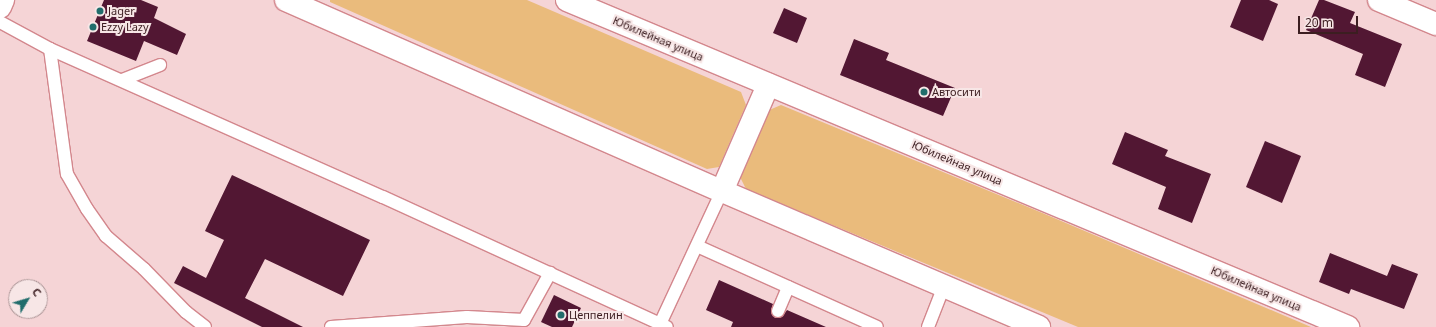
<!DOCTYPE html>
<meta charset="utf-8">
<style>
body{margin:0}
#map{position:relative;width:1436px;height:327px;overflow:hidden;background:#f5d4d6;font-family:"Noto Sans",sans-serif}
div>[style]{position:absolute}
.green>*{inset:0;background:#eabb7c}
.building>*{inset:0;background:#521733}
.roads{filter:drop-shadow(1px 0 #d3878d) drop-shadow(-1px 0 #d3878d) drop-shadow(0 1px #d3878d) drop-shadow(0 -1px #d3878d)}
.lane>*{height:12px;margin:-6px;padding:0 6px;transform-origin:6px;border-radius:6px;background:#fff}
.street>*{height:22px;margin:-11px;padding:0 11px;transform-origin:11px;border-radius:11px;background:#fff}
.secondary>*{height:22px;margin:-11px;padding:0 11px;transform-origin:11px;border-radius:11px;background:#fff}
.dots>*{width:11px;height:11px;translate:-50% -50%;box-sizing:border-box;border:2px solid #f7e6e6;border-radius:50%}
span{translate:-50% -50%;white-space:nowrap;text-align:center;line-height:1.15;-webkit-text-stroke:4px #f7e6e6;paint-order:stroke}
.poi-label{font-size:11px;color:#3c1e21}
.left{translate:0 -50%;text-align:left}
.street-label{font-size:11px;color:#3c1e21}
.north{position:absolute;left:8px;top:279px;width:40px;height:40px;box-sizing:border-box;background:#f7e6e6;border:1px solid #ac9697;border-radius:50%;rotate:52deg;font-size:11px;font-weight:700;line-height:16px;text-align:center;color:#3c1e21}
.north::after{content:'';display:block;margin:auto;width:14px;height:18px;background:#216d6c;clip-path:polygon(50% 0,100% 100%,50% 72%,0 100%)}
.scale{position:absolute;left:1298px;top:16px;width:60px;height:18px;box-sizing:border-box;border:2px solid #3c1e21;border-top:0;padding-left:5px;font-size:12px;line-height:14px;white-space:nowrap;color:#3c1e21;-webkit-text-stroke:3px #f7e6e6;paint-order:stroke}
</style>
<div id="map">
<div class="green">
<div style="clip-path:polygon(330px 0,527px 0,741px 92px,746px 105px,719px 167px,707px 169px,330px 2px)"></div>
<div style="clip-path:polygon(781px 105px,1040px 212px,1311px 327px,1078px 327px,746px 189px,739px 175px,767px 111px)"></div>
</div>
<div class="building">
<div style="clip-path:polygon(104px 0,141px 0,158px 7px,154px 18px,186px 34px,177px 55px,144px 41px,136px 61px,87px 41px)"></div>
<div style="clip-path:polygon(1241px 0,1269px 0,1278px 4px,1263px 41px,1230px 27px)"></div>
<div style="clip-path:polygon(1319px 0,1324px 0,1355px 12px,1350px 23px,1402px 44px,1385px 87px,1355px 75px,1363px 54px,1306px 30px)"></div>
<div style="clip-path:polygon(784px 8px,807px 18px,797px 43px,773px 33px)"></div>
<div style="clip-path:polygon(854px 39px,889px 53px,886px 60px,955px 88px,943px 116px,840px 75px)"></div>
<div style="clip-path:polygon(1125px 132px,1168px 150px,1165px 156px,1211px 174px,1192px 223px,1158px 209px,1166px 187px,1112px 164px)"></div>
<div style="clip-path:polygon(1265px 141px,1301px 156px,1282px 203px,1246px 187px)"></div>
<div style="clip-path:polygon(232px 175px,370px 240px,343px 296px,265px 259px,245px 298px,303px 327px,262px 327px,174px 283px,183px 266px,206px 278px,224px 240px,205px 231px)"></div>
<div style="clip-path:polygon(1330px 253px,1387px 276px,1392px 264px,1418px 274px,1404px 309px,1351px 289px,1349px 294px,1319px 282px)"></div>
<div style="clip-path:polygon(719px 280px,773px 304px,771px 312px,775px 318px,782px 317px,787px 310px,826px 327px,731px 327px,733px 322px,706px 310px)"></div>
<div style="clip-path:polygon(554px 295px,581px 308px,572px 327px,552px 327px,541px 322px)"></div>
</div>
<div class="roads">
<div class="lane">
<div style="left:0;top:22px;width:57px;rotate:28.4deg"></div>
<div style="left:50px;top:49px;width:364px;rotate:24deg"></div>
<div style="left:383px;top:197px;width:312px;rotate:24.6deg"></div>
<div style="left:50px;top:49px;width:126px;rotate:82.3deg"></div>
<div style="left:67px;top:174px;width:40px;rotate:60.3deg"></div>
<div style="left:87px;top:209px;width:33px;rotate:55deg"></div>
<div style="left:106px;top:236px;width:50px;rotate:41deg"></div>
<div style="left:144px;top:269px;width:60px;rotate:45.7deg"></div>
<div style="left:186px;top:312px;width:24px;rotate:38deg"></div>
<div style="left:122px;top:80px;width:41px;rotate:-21.5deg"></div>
<div style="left:697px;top:246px;width:197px;rotate:24.2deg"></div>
<div style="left:778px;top:311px;width:26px;rotate:-67deg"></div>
<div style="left:660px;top:324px;width:147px;rotate:-65deg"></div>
<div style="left:331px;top:327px;width:136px;rotate:-4.2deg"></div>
<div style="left:467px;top:317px;width:57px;rotate:3deg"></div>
<div style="left:524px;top:320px;width:54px;rotate:-61deg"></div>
<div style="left:928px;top:327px;width:44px;rotate:-68.7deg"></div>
</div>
<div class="street">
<div style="left:1379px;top:0;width:62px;rotate:22.8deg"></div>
</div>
<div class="secondary">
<div style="left:286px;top:0;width:476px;rotate:23.7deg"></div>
<div style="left:722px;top:191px;width:345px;rotate:23.2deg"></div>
<div style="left:567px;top:0;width:847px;rotate:22.72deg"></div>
<div style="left:0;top:7px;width:8px;rotate:-67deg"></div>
<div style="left:722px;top:191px;width:116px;rotate:-66.5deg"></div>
</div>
</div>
<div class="dots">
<div style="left:100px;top:11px;background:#216d6c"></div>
<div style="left:93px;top:27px;background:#216d6c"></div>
<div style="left:924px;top:92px;background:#216d6c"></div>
<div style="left:561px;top:315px;background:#216d6c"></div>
</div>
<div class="poi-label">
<span class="left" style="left:108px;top:11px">Jager</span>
<span class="left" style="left:101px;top:27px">Ezzy Lazy</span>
<span class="left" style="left:932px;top:92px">Автосити</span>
<span class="left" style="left:569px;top:315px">Цеппелин</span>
</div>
<div class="street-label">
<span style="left:658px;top:39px;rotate:23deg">Юбилейная улица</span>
<span style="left:957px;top:163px;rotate:23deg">Юбилейная улица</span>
<span style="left:1256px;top:289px;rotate:23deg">Юбилейная улица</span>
</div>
<div class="north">С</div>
<div class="scale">20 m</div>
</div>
